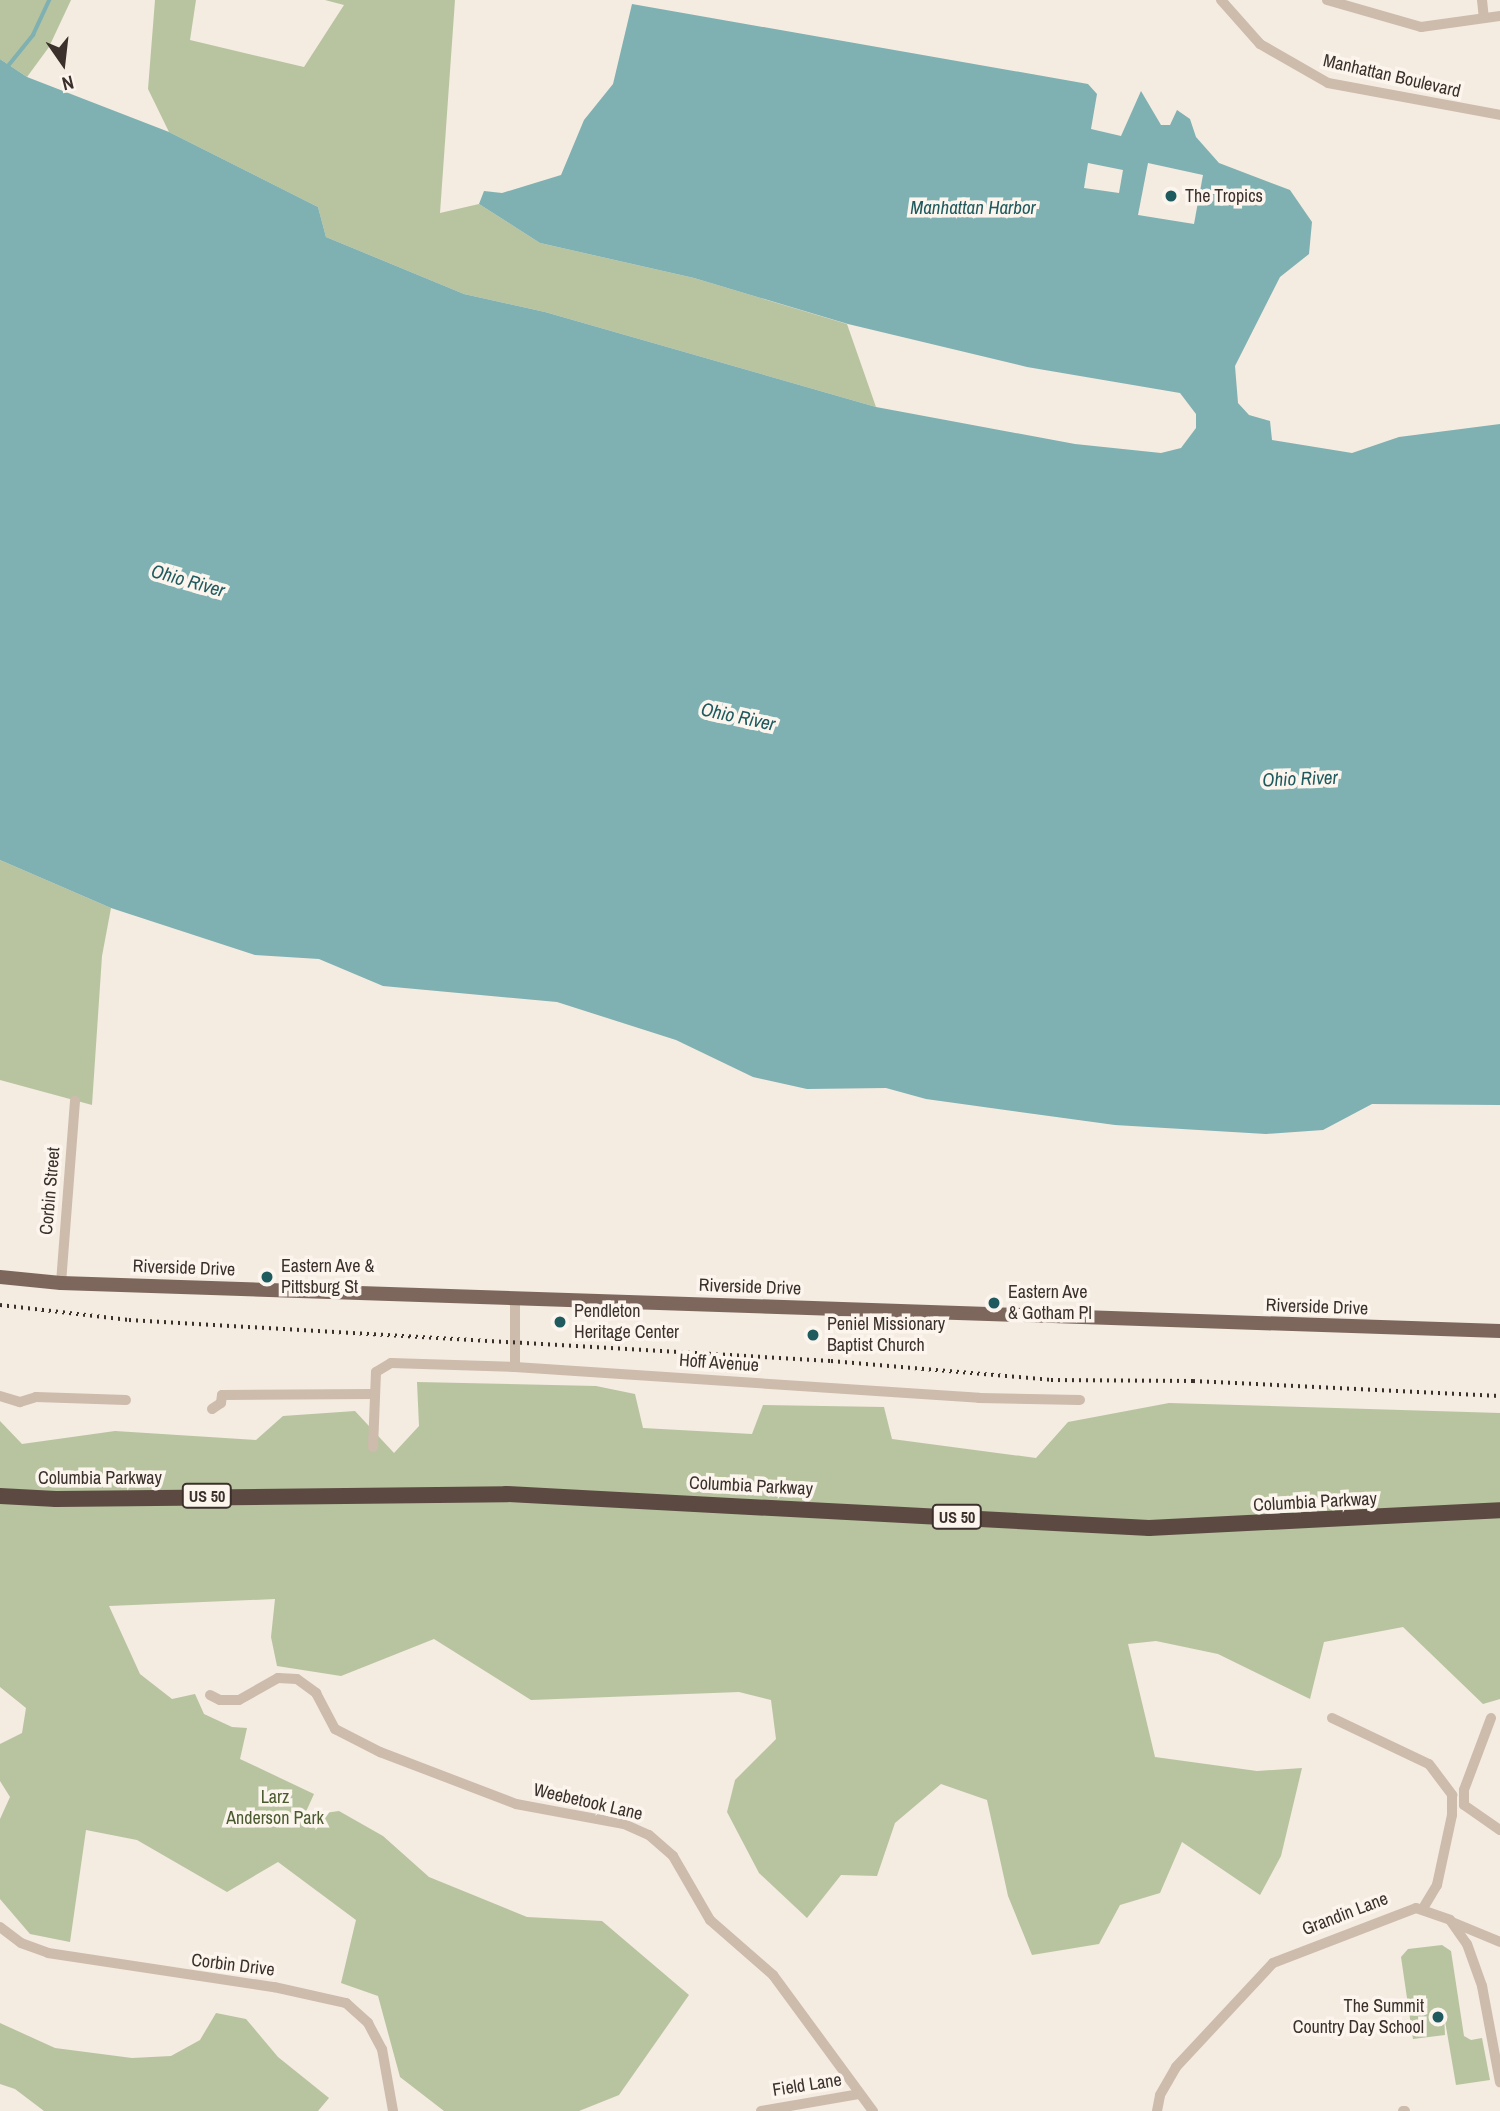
<!DOCTYPE html>
<style>
body{margin:0}
#map{position:relative;width:1500px;height:2111px;overflow:hidden;background:#f4ebe1;font-family:"Archivo Narrow",sans-serif}
div>[style]{position:absolute}
.green>*{inset:0;background:#b8c4a0}
.water>*{inset:0;background:#7fb0b2}
.pier>*{inset:0;background:#f4ebe1}
.stream>*{height:3.5px;margin:-1.75px;padding:0 1.75px;transform-origin:1.75px;border-radius:1.75px;background:#7fb0b2}
.minor>*{height:10px;margin:-5px;padding:0 5px;transform-origin:5px;border-radius:5px;background:#cdbbac}
.major>*{height:14px;margin:-7px;padding:0 7px;transform-origin:7px;border-radius:7px;background:#7d675c}
.highway>*{height:16px;margin:-8px;padding:0 8px;transform-origin:8px;border-radius:8px;background:#5c4a42}
.rail>*{height:3.5px;margin-top:-1.75px;transform-origin:0;background:repeating-linear-gradient(90deg,#3b302b 0 2px,transparent 0 7px)}
.dots>*{width:19px;height:19px;translate:-50% -50%;box-sizing:border-box;border:4px solid #fbf5ee;border-radius:50%}
span{translate:-50% -50%;white-space:nowrap;text-align:center;line-height:1.15;-webkit-text-stroke:7px #fbf5ee;paint-order:stroke}
.shield-label span{padding:2px 5px;background:#fbf5ee;border:2px solid;border-radius:5px;-webkit-text-stroke-width:0}
.shield-label{font-size:16px;color:#3b302b;font-weight:700}
.street-label{font-size:18px;color:#3b302b}
.poi-label{font-size:18px;color:#3b302b}
.left{translate:0 -50%;text-align:left}
.right{translate:-100% -50%;text-align:right}
.park-label{font-size:18px;color:#4a5a2e}
.water-label{font-size:19px;color:#1f5a5e;font-style:italic}
.north{position:absolute;left:28px;top:28px;width:70px;height:70px;-webkit-text-stroke:5px #fbf5ee;paint-order:stroke;rotate:166deg;font-size:19px;font-weight:700;line-height:28px;text-align:center;color:#3b302b}
.north::after{content:'';display:block;margin:auto;width:24px;height:32px;background:#3b302b;clip-path:polygon(50% 0,100% 100%,50% 72%,0 100%)}
</style>
<div id="map">
<div class="green">
<div style="clip-path:polygon(0 0,71px 0,49px 47px,27px 77px,0 59px)"></div>
<div style="clip-path:polygon(155px 0,196px 0,190px 40px,304px 67px,344px 5px,325px 0,455px 0,440px 213px,479px 204px,540px 243px,694px 278px,847px 324px,876px 407px,545px 312px,464px 294px,326px 237px,318px 207px,169px 132px,148px 89px)"></div>
<div style="clip-path:polygon(0 860px,111px 908px,102px 956px,92px 1105px,0 1080px)"></div>
<div style="clip-path:polygon(417px 1382px,596px 1386px,635px 1394px,643px 1428px,752px 1434px,763px 1405px,884px 1407px,892px 1439px,1036px 1458px,1068px 1422px,1169px 1403px,1500px 1413px,1500px 1699px,1483px 1704px,1403px 1627px,1324px 1642px,1310px 1699px,1218px 1654px,1156px 1641px,1128px 1644px,1155px 1757px,1257px 1771px,1302px 1768px,1281px 1856px,1260px 1895px,1182px 1842px,1160px 1893px,1120px 1905px,1099px 1944px,1032px 1955px,1008px 1896px,987px 1800px,941px 1784px,895px 1823px,877px 1876px,841px 1875px,807px 1918px,759px 1873px,727px 1812px,735px 1780px,776px 1739px,771px 1700px,739px 1692px,531px 1700px,434px 1639px,341px 1676px,277px 1666px,271px 1637px,275px 1599px,109px 1606px,140px 1674px,172px 1699px,195px 1694px,204px 1714px,232px 1727px,247px 1728px,240px 1759px,314px 1794px,304px 1816px,339px 1811px,383px 1836px,429px 1877px,527px 1917px,602px 1921px,689px 1995px,619px 2095px,579px 2111px,444px 2111px,400px 2077px,378px 1996px,341px 1983px,356px 1920px,278px 1862px,227px 1892px,137px 1840px,86px 1830px,70px 1942px,30px 1934px,0 1899px,0 1819px,10px 1797px,0 1781px,0 1744px,22px 1733px,26px 1708px,0 1687px,0 1421px,22px 1444px,115px 1431px,256px 1440px,283px 1416px,355px 1411px,394px 1453px,419px 1426px)"></div>
<div style="clip-path:polygon(1442px 1945px,1451px 1951px,1464px 2036px,1471px 2040px,1482px 2038px,1490px 2080px,1456px 2085px,1444px 2015px,1445px 2035px,1413px 2039px,1401px 1957px,1408px 1949px)"></div>
<div style="clip-path:polygon(216px 2013px,246px 2019px,278px 2057px,329px 2098px,318px 2111px,44px 2111px,15px 2089px,0 2084px,0 2023px,55px 2048px,132px 2058px,171px 2056px,200px 2040px)"></div>
</div>
<div class="water">
<div style="clip-path:polygon(632px 4px,1088px 84px,1097px 94px,1091px 129px,1121px 136px,1141px 91px,1161px 125px,1170px 125px,1177px 110px,1190px 119px,1196px 137px,1219px 163px,1290px 190px,1312px 222px,1309px 254px,1280px 277px,1235px 366px,1238px 403px,1249px 415px,1270px 421px,1272px 440px,1352px 453px,1399px 437px,1500px 424px,1500px 1105px,1372px 1104px,1323px 1130px,1266px 1134px,1115px 1125px,926px 1099px,886px 1088px,807px 1089px,753px 1077px,676px 1040px,557px 1002px,383px 986px,319px 959px,255px 955px,111px 908px,0 860px,0 59px,27px 77px,169px 132px,318px 207px,326px 237px,464px 294px,545px 312px,876px 407px,1075px 444px,1161px 453px,1181px 448px,1196px 428px,1196px 414px,1180px 393px,1027px 367px,848px 324px,694px 278px,540px 243px,479px 204px,484px 191px,502px 193px,561px 175px,584px 120px,613px 84px)"></div>
</div>
<div class="pier">
<div style="clip-path:polygon(1088px 163px,1123px 170px,1119px 193px,1084px 188px)"></div>
<div style="clip-path:polygon(1148px 163px,1203px 175px,1194px 224px,1138px 215px)"></div>
</div>
<div class="stream">
<div style="left:8px;top:66px;width:40px;rotate:-51deg"></div>
<div style="left:33px;top:35px;width:38px;rotate:-65deg"></div>
</div>
<div class="minor">
<div style="left:1221px;top:0;width:59px;rotate:48.4deg"></div>
<div style="left:1260px;top:44px;width:78px;rotate:29.8deg"></div>
<div style="left:1328px;top:83px;width:175px;rotate:10.5deg"></div>
<div style="left:1327px;top:0;width:98px;rotate:16deg"></div>
<div style="left:1421px;top:27px;width:80px;rotate:-7.9deg"></div>
<div style="left:1482px;top:0;width:18px;rotate:84deg"></div>
<div style="left:61px;top:1283px;width:183px;rotate:-85.6deg"></div>
<div style="left:515px;top:1298px;width:69px;rotate:90deg"></div>
<div style="left:0;top:1396px;width:21px;rotate:17deg"></div>
<div style="left:20px;top:1402px;width:17px;rotate:-17deg"></div>
<div style="left:36px;top:1397px;width:90px;rotate:1.9deg"></div>
<div style="left:212px;top:1409px;width:11px;rotate:-34deg"></div>
<div style="left:221px;top:1403px;width:8px;rotate:-83deg"></div>
<div style="left:222px;top:1395px;width:152px;rotate:-0.4deg"></div>
<div style="left:373px;top:1447px;width:75px;rotate:-87.7deg"></div>
<div style="left:376px;top:1372px;width:17px;rotate:-31deg"></div>
<div style="left:391px;top:1363px;width:124px;rotate:1.8deg"></div>
<div style="left:515px;top:1367px;width:465px;rotate:3.8deg"></div>
<div style="left:979px;top:1398px;width:101px;rotate:1.1deg"></div>
<div style="left:210px;top:1695px;width:11px;rotate:27deg"></div>
<div style="left:220px;top:1700px;width:19px"></div>
<div style="left:239px;top:1700px;width:45px;rotate:-29.4deg"></div>
<div style="left:278px;top:1678px;width:19px;rotate:3deg"></div>
<div style="left:297px;top:1679px;width:24px;rotate:36deg"></div>
<div style="left:316px;top:1693px;width:41px;rotate:62.2deg"></div>
<div style="left:335px;top:1729px;width:51px;rotate:27.1deg"></div>
<div style="left:380px;top:1752px;width:146px;rotate:20.9deg"></div>
<div style="left:516px;top:1804px;width:110px;rotate:10.5deg"></div>
<div style="left:624px;top:1824px;width:27px;rotate:24deg"></div>
<div style="left:649px;top:1835px;width:32px;rotate:41deg"></div>
<div style="left:673px;top:1856px;width:74px;rotate:60deg"></div>
<div style="left:710px;top:1920px;width:84px;rotate:41.1deg"></div>
<div style="left:773px;top:1975px;width:169px;rotate:53.7deg"></div>
<div style="left:1332px;top:1718px;width:107px;rotate:25.4deg"></div>
<div style="left:1429px;top:1764px;width:39px;rotate:53deg"></div>
<div style="left:1452px;top:1795px;width:20px;rotate:90deg"></div>
<div style="left:1452px;top:1815px;width:72px;rotate:102.1deg"></div>
<div style="left:1437px;top:1885px;width:27px;rotate:121deg"></div>
<div style="left:1491px;top:1718px;width:77px;rotate:110.6deg"></div>
<div style="left:1464px;top:1790px;width:15px;rotate:90deg"></div>
<div style="left:1464px;top:1805px;width:44px;rotate:34.8deg"></div>
<div style="left:1452px;top:1922px;width:52px;rotate:22.6deg"></div>
<div style="left:0;top:1927px;width:26px;rotate:37deg"></div>
<div style="left:21px;top:1943px;width:29px;rotate:20deg"></div>
<div style="left:48px;top:1953px;width:229px;rotate:8.6deg"></div>
<div style="left:274px;top:1987px;width:74px;rotate:12.5deg"></div>
<div style="left:346px;top:2003px;width:30px;rotate:42deg"></div>
<div style="left:368px;top:2023px;width:30px;rotate:62deg"></div>
<div style="left:382px;top:2049px;width:63px;rotate:79.9deg"></div>
<div style="left:761px;top:2111px;width:99px;rotate:-9.8deg"></div>
<div style="left:1157px;top:2111px;width:16px;rotate:-79deg"></div>
<div style="left:1160px;top:2095px;width:32px;rotate:-60deg"></div>
<div style="left:1176px;top:2067px;width:142px;rotate:-47deg"></div>
<div style="left:1273px;top:1963px;width:153px;rotate:-21deg"></div>
<div style="left:1416px;top:1908px;width:36px;rotate:19deg"></div>
<div style="left:1450px;top:1920px;width:29px;rotate:55deg"></div>
<div style="left:1467px;top:1944px;width:45px;rotate:70.3deg"></div>
<div style="left:1482px;top:1986px;width:98px;rotate:79.4deg"></div>
<div style="left:1403px;top:2111px;width:2px"></div>
</div>
<div class="major">
<div style="left:0;top:1277px;width:61px;rotate:5.6deg"></div>
<div style="left:61px;top:1283px;width:1440px;rotate:1.91deg"></div>
</div>
<div class="highway">
<div style="left:0;top:1496px;width:56px;rotate:3.1deg"></div>
<div style="left:56px;top:1499px;width:450px;rotate:-0.6deg"></div>
<div style="left:506px;top:1494px;width:644px;rotate:3.03deg"></div>
<div style="left:1149px;top:1528px;width:351px;rotate:-2.9deg"></div>
</div>
<div class="rail">
<div style="left:0;top:1305px;width:130px;rotate:6.6deg"></div>
<div style="left:129px;top:1320px;width:703px;rotate:3.34deg"></div>
<div style="left:831px;top:1361px;width:221px;rotate:4.9deg"></div>
<div style="left:1051px;top:1380px;width:142px;rotate:0.4deg"></div>
<div style="left:1193px;top:1381px;width:307px;rotate:2.8deg"></div>
</div>
<div class="dots">
<div style="left:1171px;top:196px;background:#1f5a5e"></div>
<div style="left:267px;top:1277px;background:#1f5a5e"></div>
<div style="left:994px;top:1303px;background:#1f5a5e"></div>
<div style="left:560px;top:1322px;background:#1f5a5e"></div>
<div style="left:813px;top:1335px;background:#1f5a5e"></div>
<div style="left:1438px;top:2017px;background:#1f5a5e"></div>
</div>
<div class="shield-label">
<span style="left:207px;top:1496px">US 50</span>
<span style="left:957px;top:1517px">US 50</span>
</div>
<div class="street-label">
<span style="left:1392px;top:76px;rotate:13deg">Manhattan Boulevard</span>
<span style="left:50px;top:1191px;rotate:-85deg">Corbin Street</span>
<span style="left:184px;top:1268px;rotate:2deg">Riverside Drive</span>
<span style="left:750px;top:1287px;rotate:2deg">Riverside Drive</span>
<span style="left:1317px;top:1307px;rotate:2deg">Riverside Drive</span>
<span style="left:719px;top:1363px;rotate:4deg">Hoff Avenue</span>
<span style="left:100px;top:1478px">Columbia Parkway</span>
<span style="left:751px;top:1486px;rotate:3deg">Columbia Parkway</span>
<span style="left:1315px;top:1502px;rotate:-3deg">Columbia Parkway</span>
<span style="left:588px;top:1802px;rotate:13deg">Weebetook Lane</span>
<span style="left:1345px;top:1914px;rotate:-21deg">Grandin Lane</span>
<span style="left:233px;top:1965px;rotate:7deg">Corbin Drive</span>
<span style="left:807px;top:2085px;rotate:-9deg">Field Lane</span>
</div>
<div class="poi-label">
<span class="left" style="left:1185px;top:196px">The Tropics</span>
<span class="left" style="left:281px;top:1277px">Eastern Ave &amp;<br>Pittsburg St</span>
<span class="left" style="left:1008px;top:1303px">Eastern Ave<br>&amp; Gotham Pl</span>
<span class="left" style="left:574px;top:1322px">Pendleton<br>Heritage Center</span>
<span class="left" style="left:827px;top:1335px">Peniel Missionary<br>Baptist Church</span>
<span class="right" style="left:1424px;top:2017px">The Summit<br>Country Day School</span>
</div>
<div class="park-label">
<span style="left:275px;top:1808px">Larz<br>Anderson Park</span>
</div>
<div class="water-label">
<span style="left:973px;top:208px">Manhattan Harbor</span>
<span style="left:188px;top:581px;rotate:16deg">Ohio River</span>
<span style="left:738px;top:717px;rotate:12deg">Ohio River</span>
<span style="left:1300px;top:779px;rotate:-2deg">Ohio River</span>
</div>
<div class="north">N</div>
</div>
